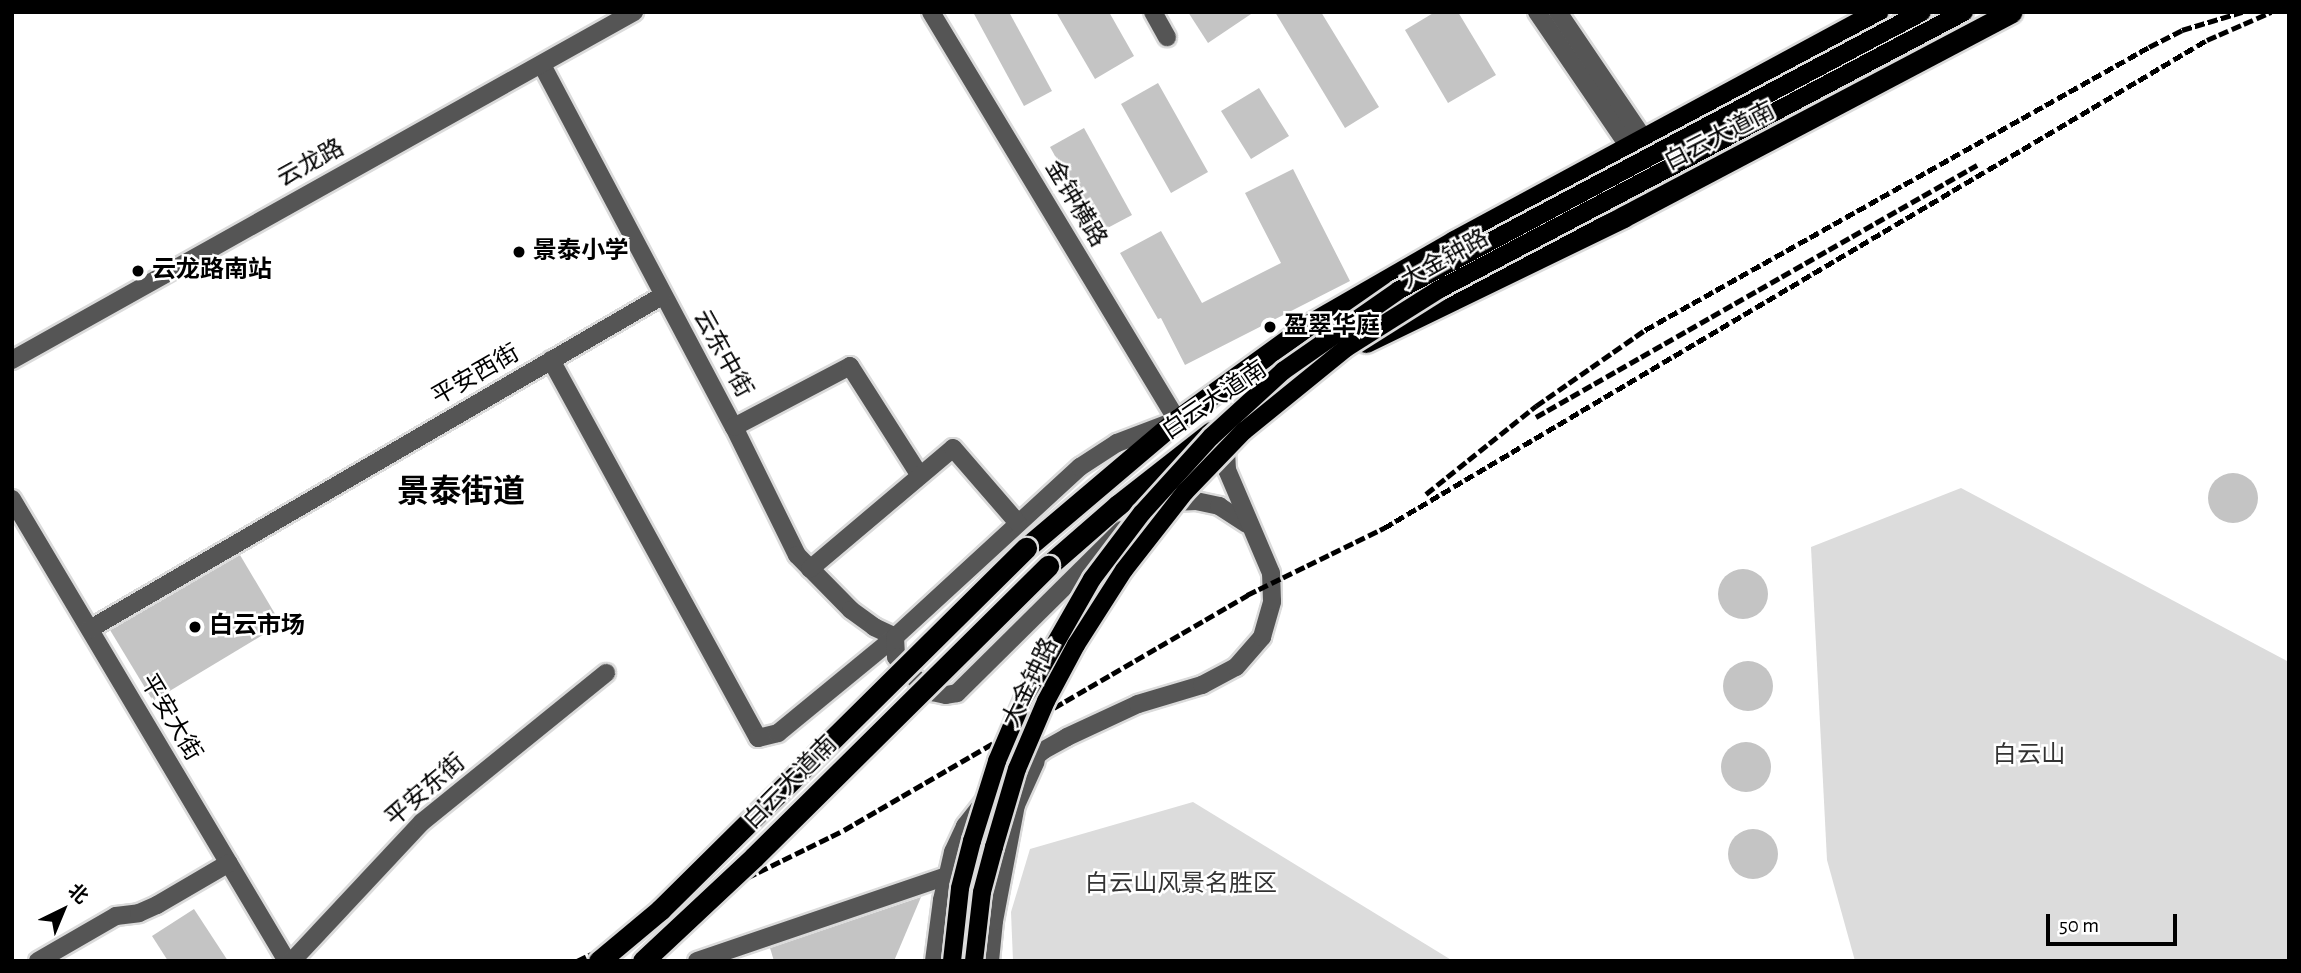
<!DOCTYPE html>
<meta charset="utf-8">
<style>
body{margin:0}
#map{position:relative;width:2301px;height:973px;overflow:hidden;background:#fff;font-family:"Alegreya Sans","Noto Sans SC",sans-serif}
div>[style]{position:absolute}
.green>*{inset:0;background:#dcdcdc}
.building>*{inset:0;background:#c4c4c4}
.round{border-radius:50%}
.roads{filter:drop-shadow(2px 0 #dbdbdb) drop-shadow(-2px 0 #dbdbdb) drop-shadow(0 2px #dbdbdb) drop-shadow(0 -2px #dbdbdb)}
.minor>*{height:18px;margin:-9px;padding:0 9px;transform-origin:9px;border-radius:9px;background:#555}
.highway>*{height:21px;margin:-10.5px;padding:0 10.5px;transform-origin:10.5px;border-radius:10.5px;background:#000}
.rail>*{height:5px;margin-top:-2.5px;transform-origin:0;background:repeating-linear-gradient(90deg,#000 0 10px,transparent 0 13.5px)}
.bridges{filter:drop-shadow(2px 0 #dbdbdb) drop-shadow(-2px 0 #dbdbdb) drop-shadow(0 2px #dbdbdb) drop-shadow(0 -2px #dbdbdb)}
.major-bridge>*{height:18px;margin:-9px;padding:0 9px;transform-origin:9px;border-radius:9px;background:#000}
.highway-bridge>*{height:21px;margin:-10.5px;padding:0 10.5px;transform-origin:10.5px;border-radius:10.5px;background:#000}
.dots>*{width:19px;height:19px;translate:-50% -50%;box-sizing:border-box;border:4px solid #fff;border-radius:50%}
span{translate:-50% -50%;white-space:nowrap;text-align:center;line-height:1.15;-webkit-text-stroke:5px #fff;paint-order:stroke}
.street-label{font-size:24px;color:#000}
.poi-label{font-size:24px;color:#000;font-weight:700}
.left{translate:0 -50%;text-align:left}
.park-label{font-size:24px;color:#333}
.district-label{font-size:32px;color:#000;font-weight:700}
.frame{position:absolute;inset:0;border:14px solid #000;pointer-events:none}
.north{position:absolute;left:28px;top:875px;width:70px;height:70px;-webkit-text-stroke:5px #fff;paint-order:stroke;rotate:43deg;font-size:19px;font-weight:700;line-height:28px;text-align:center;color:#000}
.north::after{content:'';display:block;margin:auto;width:24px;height:32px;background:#000;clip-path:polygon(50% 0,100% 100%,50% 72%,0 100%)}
.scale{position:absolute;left:2046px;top:914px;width:131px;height:32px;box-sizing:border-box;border:4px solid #000;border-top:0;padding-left:9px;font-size:21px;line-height:24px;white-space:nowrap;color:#000;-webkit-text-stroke:5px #fff;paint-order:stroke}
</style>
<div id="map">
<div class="green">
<div style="clip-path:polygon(1961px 488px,2289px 662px,2289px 961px,1855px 961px,1827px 860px,1811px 547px)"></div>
<div style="clip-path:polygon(1193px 802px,1453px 961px,1013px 961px,1011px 912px,1030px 849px)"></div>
</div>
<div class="building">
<div style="clip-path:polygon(973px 12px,1009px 12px,1052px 91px,1024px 106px)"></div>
<div style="clip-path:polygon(1056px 12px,1109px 12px,1134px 56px,1095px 79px)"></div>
<div style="clip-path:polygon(1188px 12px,1254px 12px,1208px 43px)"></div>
<div style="clip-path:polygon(1275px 12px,1321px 12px,1379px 107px,1345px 128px)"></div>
<div style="clip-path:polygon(1435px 12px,1458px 12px,1496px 75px,1448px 103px,1405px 30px)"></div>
<div style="clip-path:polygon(1158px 83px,1208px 172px,1171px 193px,1121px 104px)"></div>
<div style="clip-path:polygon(1259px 88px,1289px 136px,1251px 159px,1221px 111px)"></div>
<div style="clip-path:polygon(1084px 128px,1132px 215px,1098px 233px,1050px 147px)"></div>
<div style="clip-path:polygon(1293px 169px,1350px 281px,1185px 365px,1161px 318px,1158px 319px,1120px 253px,1161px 231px,1202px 303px,1281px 263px,1245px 193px)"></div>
<div class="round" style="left:2208px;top:473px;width:50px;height:50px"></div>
<div style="clip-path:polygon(240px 555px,281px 624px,153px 701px,110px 630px)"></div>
<div class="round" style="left:1718px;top:569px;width:50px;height:50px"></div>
<div class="round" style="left:1723px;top:661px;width:50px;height:50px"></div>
<div class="round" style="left:1721px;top:742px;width:50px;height:50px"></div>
<div class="round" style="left:1728px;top:829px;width:50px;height:50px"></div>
<div style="clip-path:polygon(921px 897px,894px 961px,774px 961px,770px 948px)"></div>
<div style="clip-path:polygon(194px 909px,228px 961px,168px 961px,152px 936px)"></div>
</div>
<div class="roads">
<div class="minor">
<div style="left:1153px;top:12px;width:29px;rotate:61deg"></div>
<div style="left:1537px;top:12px;width:163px;rotate:55.7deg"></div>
<div style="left:1558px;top:12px;width:153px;rotate:55.9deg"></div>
<div style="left:542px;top:65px;width:410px;rotate:62.1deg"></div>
<div style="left:734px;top:427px;width:143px;rotate:63.8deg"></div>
<div style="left:797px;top:555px;width:77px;rotate:45.5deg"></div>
<div style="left:851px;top:610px;width:29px;rotate:36deg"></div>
<div style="left:874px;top:627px;width:23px;rotate:25deg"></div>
<div style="left:12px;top:360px;width:713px;rotate:-29.23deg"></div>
<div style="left:551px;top:360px;width:431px;rotate:61.3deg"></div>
<div style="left:758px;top:738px;width:21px;rotate:-14deg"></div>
<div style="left:778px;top:733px;width:151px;rotate:-39.4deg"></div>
<div style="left:895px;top:637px;width:251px;rotate:-42.6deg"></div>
<div style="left:1080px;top:467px;width:44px;rotate:-33deg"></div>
<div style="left:1117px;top:443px;width:64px;rotate:-21deg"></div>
<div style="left:1177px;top:420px;width:476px;rotate:-121.1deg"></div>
<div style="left:734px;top:427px;width:131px;rotate:-27.7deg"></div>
<div style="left:850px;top:366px;width:130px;rotate:57.5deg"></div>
<div style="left:12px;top:499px;width:538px;rotate:59.24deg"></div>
<div style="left:1148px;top:503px;width:48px;rotate:-2.4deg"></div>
<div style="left:1196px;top:501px;width:24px;rotate:12deg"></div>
<div style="left:1219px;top:506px;width:33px;rotate:33deg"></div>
<div style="left:810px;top:569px;width:187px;rotate:-40.2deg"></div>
<div style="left:953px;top:448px;width:99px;rotate:49.1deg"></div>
<div style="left:90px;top:629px;width:662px;rotate:-30.21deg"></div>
<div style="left:895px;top:637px;width:20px;rotate:87deg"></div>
<div style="left:896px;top:657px;width:30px;rotate:48deg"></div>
<div style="left:916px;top:679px;width:21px;rotate:39deg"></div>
<div style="left:932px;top:692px;width:14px;rotate:12deg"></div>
<div style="left:946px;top:695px;width:11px;rotate:-10deg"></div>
<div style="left:957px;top:693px;width:232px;rotate:-44.7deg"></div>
<div style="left:38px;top:961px;width:90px;rotate:-30deg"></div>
<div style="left:116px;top:916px;width:23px;rotate:-7deg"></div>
<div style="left:139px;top:913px;width:20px;rotate:-24deg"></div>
<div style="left:157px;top:905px;width:83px;rotate:-30.3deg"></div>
<div style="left:292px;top:961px;width:190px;rotate:-46.9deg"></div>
<div style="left:422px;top:822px;width:237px;rotate:-39deg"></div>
<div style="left:697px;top:961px;width:263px;rotate:-18.8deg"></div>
<div style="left:934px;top:961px;width:62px;rotate:-82.5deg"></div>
<div style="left:942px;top:900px;width:49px;rotate:-77.1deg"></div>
<div style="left:953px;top:852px;width:29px;rotate:-65deg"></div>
<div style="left:965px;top:826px;width:42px;rotate:-51.8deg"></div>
<div style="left:991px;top:793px;width:68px;rotate:-39.1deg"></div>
<div style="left:1044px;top:750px;width:26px;rotate:-29deg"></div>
<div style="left:1067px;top:737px;width:78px;rotate:-24.9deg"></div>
<div style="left:1138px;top:704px;width:67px;rotate:-16.5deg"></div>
<div style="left:1202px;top:685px;width:38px;rotate:-28deg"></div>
<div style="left:1236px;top:667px;width:40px;rotate:-49deg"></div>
<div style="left:1262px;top:637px;width:37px;rotate:-74deg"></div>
<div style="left:1272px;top:601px;width:28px;rotate:-92deg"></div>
<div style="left:1271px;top:573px;width:112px;rotate:-113.1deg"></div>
<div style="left:1227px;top:470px;width:17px;rotate:-93deg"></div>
<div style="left:1226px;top:453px;width:25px;rotate:-78deg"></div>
<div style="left:1231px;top:429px;width:21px;rotate:-59deg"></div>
<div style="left:990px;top:961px;width:40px;rotate:-84.3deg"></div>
<div style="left:994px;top:921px;width:118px;rotate:-79.3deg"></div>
<div style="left:1016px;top:805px;width:48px;rotate:-65.6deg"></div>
</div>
<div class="highway">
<div style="left:1366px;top:342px;width:286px;rotate:-25.9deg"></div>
<div style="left:1623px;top:217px;width:439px;rotate:-27.8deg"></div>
<div style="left:1252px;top:404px;width:73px;rotate:-29.7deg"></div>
<div style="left:1026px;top:548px;width:198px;rotate:-40.3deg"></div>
<div style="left:1177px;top:420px;width:162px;rotate:-35.9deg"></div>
<div style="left:1308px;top:325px;width:168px;rotate:-29.9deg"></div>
<div style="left:1454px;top:241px;width:481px;rotate:-28.4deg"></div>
<div style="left:1048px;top:566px;width:93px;rotate:-41.1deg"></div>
<div style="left:1118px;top:505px;width:118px;rotate:-38.1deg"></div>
</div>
</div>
<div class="rail">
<div style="left:1536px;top:417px;width:508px;rotate:-29.74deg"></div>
<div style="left:1426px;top:494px;width:141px;rotate:-38.7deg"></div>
<div style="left:1536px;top:406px;width:133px;rotate:-34.9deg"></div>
<div style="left:1645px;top:330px;width:578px;rotate:-29.31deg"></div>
<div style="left:2149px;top:47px;width:37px;rotate:-27deg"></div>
<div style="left:2182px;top:30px;width:63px;rotate:-16.7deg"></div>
<div style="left:577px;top:961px;width:297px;rotate:-26.1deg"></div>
<div style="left:844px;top:830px;width:467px;rotate:-30.2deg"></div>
<div style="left:1247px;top:595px;width:153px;rotate:-26.1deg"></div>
<div style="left:1384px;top:528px;width:957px;rotate:-30.67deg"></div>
<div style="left:2207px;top:40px;width:70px;rotate:-23.6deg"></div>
</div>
<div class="bridges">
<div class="major-bridge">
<div style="left:952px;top:961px;width:73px;rotate:-83.7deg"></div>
<div style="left:960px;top:888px;width:49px;rotate:-75.7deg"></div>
<div style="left:972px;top:841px;width:84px;rotate:-72.6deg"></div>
<div style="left:997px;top:761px;width:66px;rotate:-66.9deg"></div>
<div style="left:1023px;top:700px;width:139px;rotate:-60.3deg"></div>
<div style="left:1092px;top:579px;width:83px;rotate:-52.9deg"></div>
<div style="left:1142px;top:513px;width:103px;rotate:-47.8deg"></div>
<div style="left:1211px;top:437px;width:98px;rotate:-42.5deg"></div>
<div style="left:1283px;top:371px;width:141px;rotate:-34.9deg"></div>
<div style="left:1399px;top:290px;width:592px;rotate:-27.99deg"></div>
<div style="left:974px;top:961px;width:69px;rotate:-83.4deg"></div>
<div style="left:982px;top:892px;width:47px;rotate:-75.1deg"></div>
<div style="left:994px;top:847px;width:81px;rotate:-73.6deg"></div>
<div style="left:1017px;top:769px;width:74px;rotate:-66.9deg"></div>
<div style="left:1046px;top:701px;width:64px;rotate:-61.8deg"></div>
<div style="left:1076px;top:645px;width:89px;rotate:-57.4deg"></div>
<div style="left:1124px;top:570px;width:99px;rotate:-52deg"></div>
<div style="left:1185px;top:492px;width:85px;rotate:-46deg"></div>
<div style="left:1244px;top:431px;width:132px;rotate:-39.1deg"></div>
<div style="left:1346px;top:348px;width:109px;rotate:-32.2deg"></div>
<div style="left:1438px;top:290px;width:595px;rotate:-27.86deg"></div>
</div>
<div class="highway-bridge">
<div style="left:599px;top:961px;width:80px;rotate:-39.9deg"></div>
<div style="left:660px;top:910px;width:515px;rotate:-44.69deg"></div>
<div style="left:643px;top:961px;width:152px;rotate:-43.1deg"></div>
<div style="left:754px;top:857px;width:414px;rotate:-44.7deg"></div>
</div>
</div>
<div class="dots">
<div style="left:519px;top:252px;background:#000"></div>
<div style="left:138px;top:271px;background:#000"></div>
<div style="left:1270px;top:327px;background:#000"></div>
<div style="left:195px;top:627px;background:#000"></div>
</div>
<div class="street-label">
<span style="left:1720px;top:137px;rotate:-27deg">白云大道南</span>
<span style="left:311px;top:164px;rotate:-29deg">云龙路</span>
<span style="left:1075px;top:204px;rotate:59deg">金钟横路</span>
<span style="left:1445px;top:260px;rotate:-29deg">大金钟路</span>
<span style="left:722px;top:354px;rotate:61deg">云东中街</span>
<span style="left:476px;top:376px;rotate:-30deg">平安西街</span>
<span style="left:1215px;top:401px;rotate:-34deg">白云大道南</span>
<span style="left:1031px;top:683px;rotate:-64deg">大金钟路</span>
<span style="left:170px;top:718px;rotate:59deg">平安大街</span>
<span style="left:791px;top:783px;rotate:-45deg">白云大道南</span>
<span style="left:426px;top:791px;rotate:-41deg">平安东街</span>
</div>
<div class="poi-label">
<span class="left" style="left:533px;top:252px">景泰小学</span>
<span class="left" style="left:152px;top:271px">云龙路南站</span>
<span class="left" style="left:1284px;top:327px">盈翠华庭</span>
<span class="left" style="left:209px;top:627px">白云市场</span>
</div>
<div class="park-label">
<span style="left:2029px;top:756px">白云山</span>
<span style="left:1181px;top:885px">白云山风景名胜区</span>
</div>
<div class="district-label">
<span style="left:461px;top:492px">景泰街道</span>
</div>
<div class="frame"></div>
<div class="north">北</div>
<div class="scale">50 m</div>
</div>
